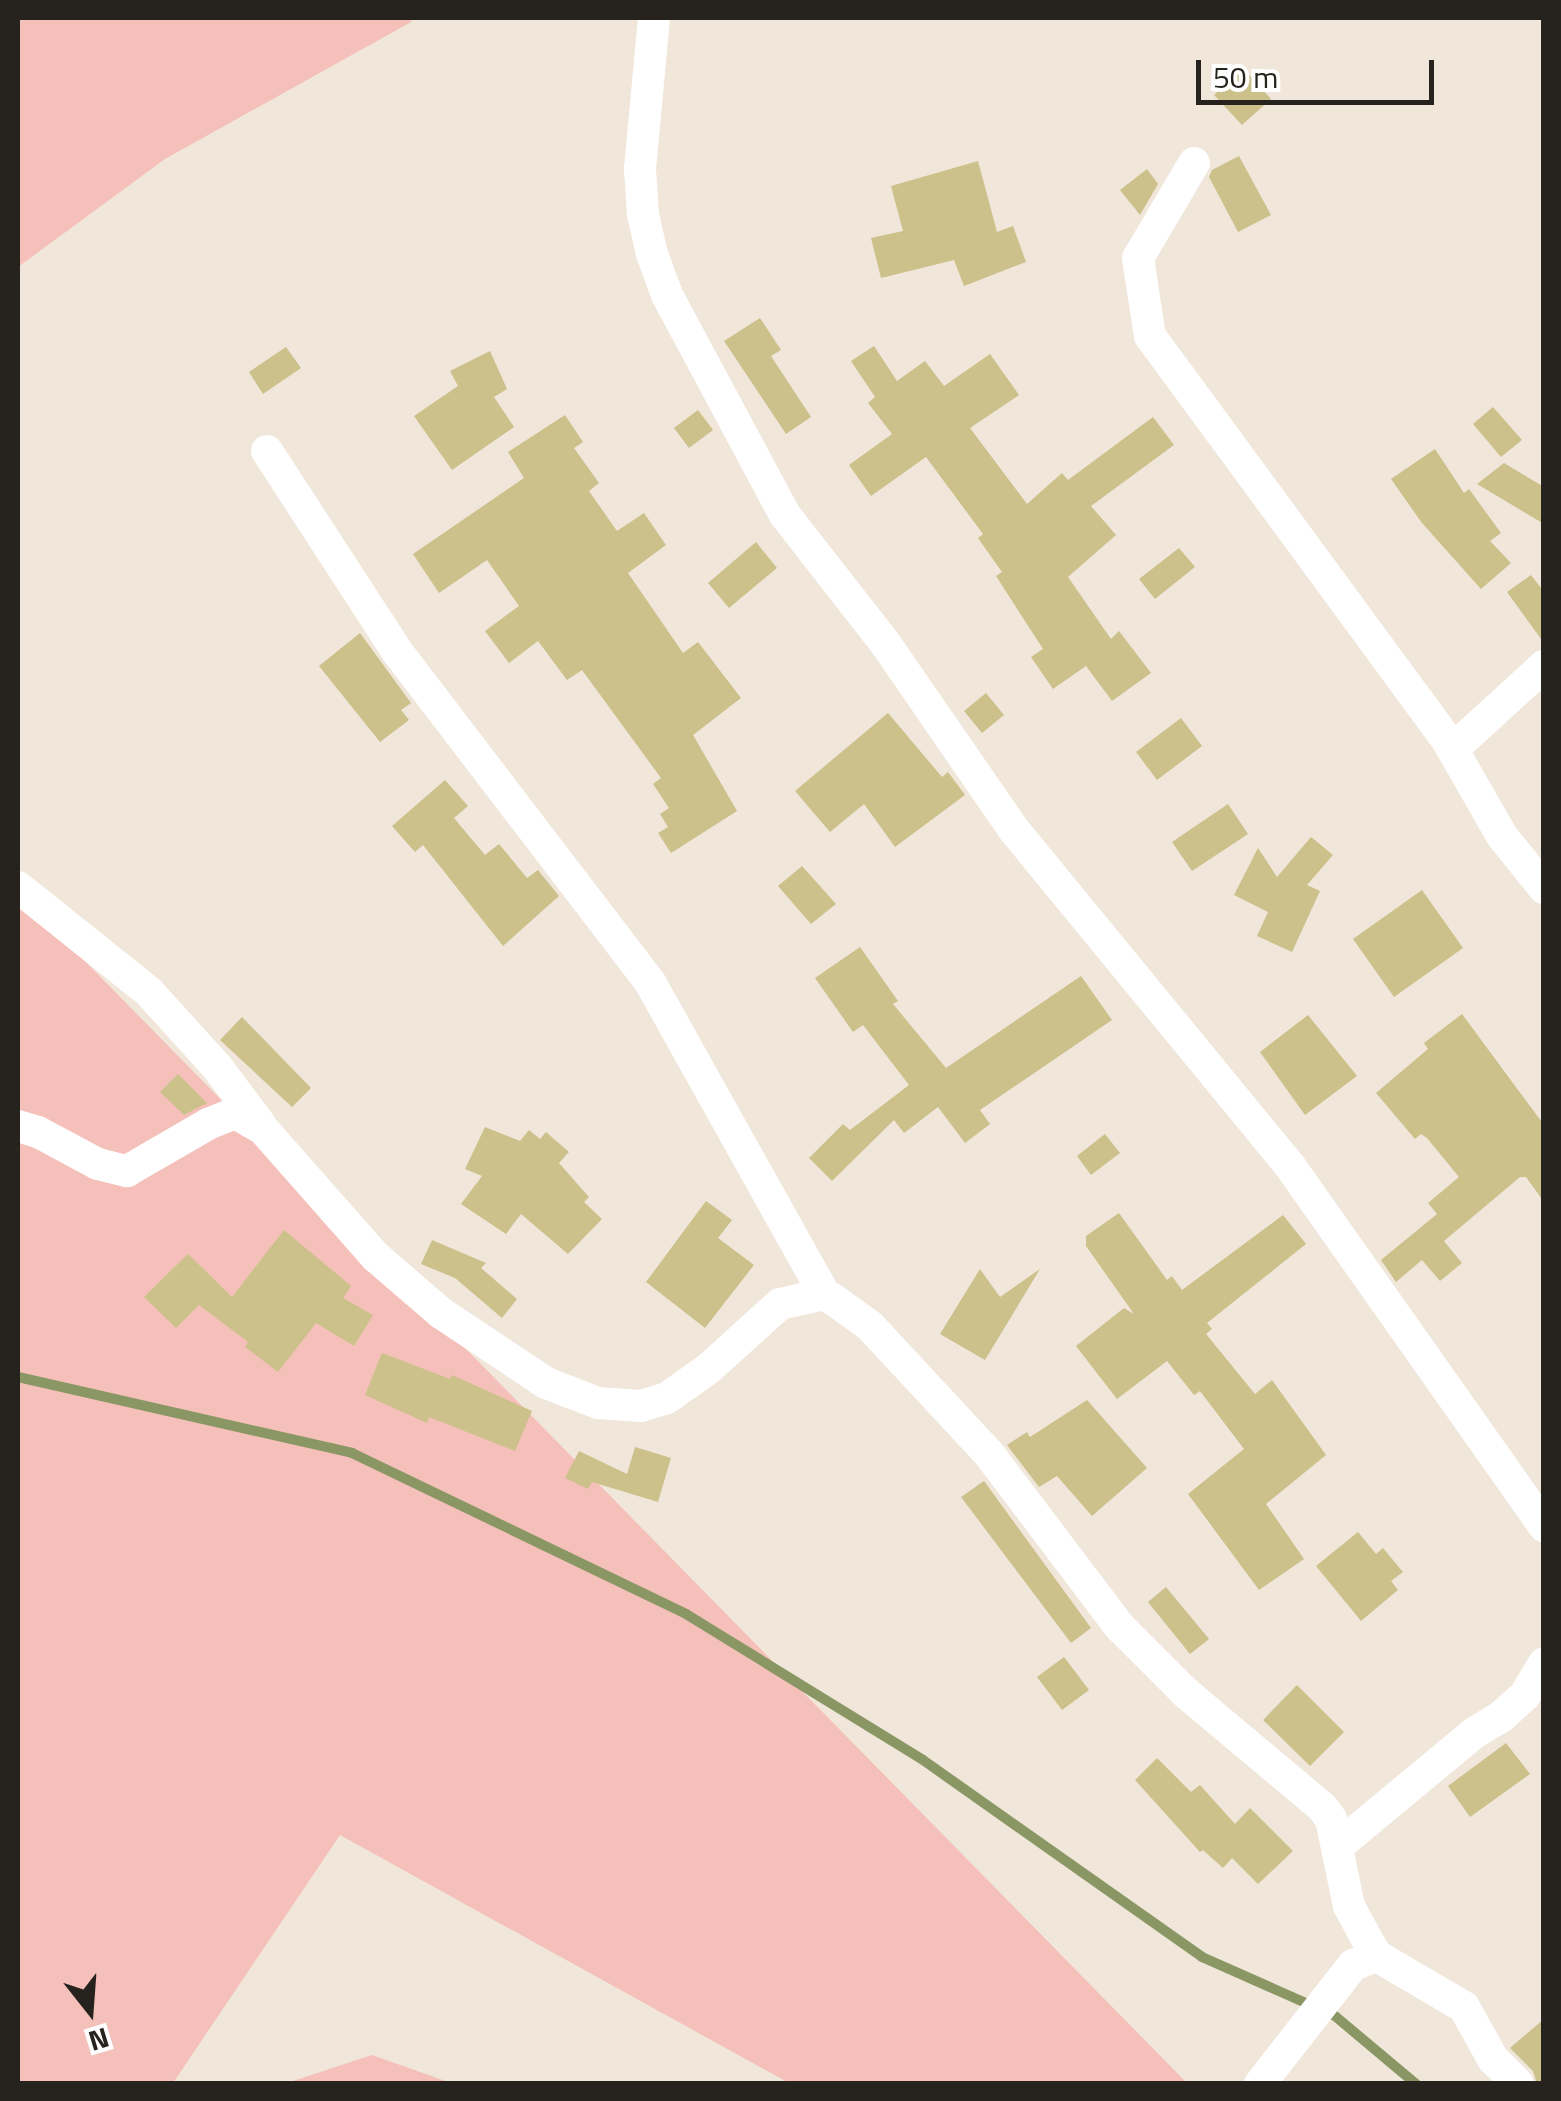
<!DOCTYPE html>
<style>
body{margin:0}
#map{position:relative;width:1561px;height:2101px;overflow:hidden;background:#f0e6d9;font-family:"Titillium Web",sans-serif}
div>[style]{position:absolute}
.green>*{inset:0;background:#f4c0b9}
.stream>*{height:10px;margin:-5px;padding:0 5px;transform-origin:5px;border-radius:5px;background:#8a9765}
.building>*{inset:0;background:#ccc08b}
.minor>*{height:32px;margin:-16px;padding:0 16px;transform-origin:16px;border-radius:16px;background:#fff}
span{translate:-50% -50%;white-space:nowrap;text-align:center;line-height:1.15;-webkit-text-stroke:9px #fff;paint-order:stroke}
.frame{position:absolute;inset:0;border:20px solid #26231e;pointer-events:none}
.north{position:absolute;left:40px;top:1961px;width:100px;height:100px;-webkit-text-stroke:8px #fff;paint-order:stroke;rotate:163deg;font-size:28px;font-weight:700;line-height:40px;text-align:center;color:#26231e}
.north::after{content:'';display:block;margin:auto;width:35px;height:45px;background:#26231e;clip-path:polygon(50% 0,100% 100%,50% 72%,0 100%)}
.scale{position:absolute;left:1196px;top:60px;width:238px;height:45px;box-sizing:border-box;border:5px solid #26231e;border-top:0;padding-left:12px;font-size:30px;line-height:35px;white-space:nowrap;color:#26231e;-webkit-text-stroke:8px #fff;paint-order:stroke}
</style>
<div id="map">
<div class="green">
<div style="clip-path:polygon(18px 18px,412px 18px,411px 22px,165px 159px,18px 267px)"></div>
<div style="clip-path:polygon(18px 893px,1185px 2081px,789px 2083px,340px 1835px,173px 2083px,18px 2083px)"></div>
<div style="clip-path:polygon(372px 2055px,451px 2083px,287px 2083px)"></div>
</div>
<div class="stream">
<div style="left:18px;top:1377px;width:343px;rotate:12.8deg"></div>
<div style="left:352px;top:1453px;width:371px;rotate:25.7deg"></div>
<div style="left:686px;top:1614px;width:278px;rotate:31.6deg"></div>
<div style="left:923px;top:1760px;width:342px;rotate:35.2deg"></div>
<div style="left:1202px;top:1957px;width:145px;rotate:23.9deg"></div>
<div style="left:1335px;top:2016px;width:106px;rotate:40deg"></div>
</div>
<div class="building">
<div style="clip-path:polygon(1243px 68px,1271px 99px,1242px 125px,1214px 95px)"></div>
<div style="clip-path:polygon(1239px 156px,1271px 215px,1238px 232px,1209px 177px,1212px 170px)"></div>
<div style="clip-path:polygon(978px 161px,997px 232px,1013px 226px,1026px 262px,964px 286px,954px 260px,881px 278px,871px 238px,903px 231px,891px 186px)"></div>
<div style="clip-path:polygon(1147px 169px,1158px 184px,1140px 215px,1120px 190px)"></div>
<div style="clip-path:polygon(760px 318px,781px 350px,771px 356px,811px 417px,786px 434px,724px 341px)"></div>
<div style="clip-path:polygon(874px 346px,897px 381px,925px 361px,944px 386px,990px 354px,1019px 395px,970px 428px,1027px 504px,1062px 473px,1068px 480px,1153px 417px,1174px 445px,1091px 506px,1116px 535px,1068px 577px,1111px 639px,1119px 631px,1151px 673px,1112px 701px,1086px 666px,1053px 689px,1031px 657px,1043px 649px,996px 576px,1002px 572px,978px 538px,983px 534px,926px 457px,871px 496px,849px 465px,892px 434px,868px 403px,875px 397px,851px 361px)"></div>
<div style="clip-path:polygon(286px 347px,301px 368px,263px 394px,249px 372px)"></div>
<div style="clip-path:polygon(490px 351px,507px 389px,494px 397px,514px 427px,452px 470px,414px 416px,458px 386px,450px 371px)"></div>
<div style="clip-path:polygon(1493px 407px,1522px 440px,1501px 457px,1473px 424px)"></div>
<div style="clip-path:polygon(698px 410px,713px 430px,689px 448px,674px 428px)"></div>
<div style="clip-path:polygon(565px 415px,583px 442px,574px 448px,599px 483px,589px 491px,617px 531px,644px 513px,666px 545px,628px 573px,683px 653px,698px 642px,741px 698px,693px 735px,737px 811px,671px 853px,658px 833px,668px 827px,660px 814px,669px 808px,653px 784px,661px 778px,582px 670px,567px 680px,538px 641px,509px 663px,485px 631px,519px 606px,487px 560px,439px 593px,413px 554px,524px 478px,508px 452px)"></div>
<div style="clip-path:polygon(1435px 449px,1464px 493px,1469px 489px,1501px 533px,1490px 541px,1511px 563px,1481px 589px,1422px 523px,1391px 479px)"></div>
<div style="clip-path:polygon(1504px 463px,1544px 487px,1544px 524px,1477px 484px)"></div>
<div style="clip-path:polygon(756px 542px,777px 568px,729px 608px,708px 583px)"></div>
<div style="clip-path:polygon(1179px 548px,1195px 567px,1155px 599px,1139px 579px)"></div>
<div style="clip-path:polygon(1531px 575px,1544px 592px,1544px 643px,1507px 592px)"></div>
<div style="clip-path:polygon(360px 633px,411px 703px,401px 710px,409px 720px,380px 742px,319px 666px)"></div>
<div style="clip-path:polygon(986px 693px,1004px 715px,982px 733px,964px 711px)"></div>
<div style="clip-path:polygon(888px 713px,942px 777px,948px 772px,965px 795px,895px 847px,864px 804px,830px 832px,795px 791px)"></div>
<div style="clip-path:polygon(1181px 718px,1202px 746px,1157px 780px,1136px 752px)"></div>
<div style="clip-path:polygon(445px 780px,468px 806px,454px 818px,485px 855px,499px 844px,527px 878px,538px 870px,559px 896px,503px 946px,423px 845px,415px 852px,392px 826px)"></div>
<div style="clip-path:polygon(1228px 804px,1248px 834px,1192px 871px,1172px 842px)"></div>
<div style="clip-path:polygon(1311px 837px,1333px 855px,1307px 885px,1320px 891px,1292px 952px,1257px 936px,1268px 912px,1234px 895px,1258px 848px,1277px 877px)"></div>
<div style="clip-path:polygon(802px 866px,836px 904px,811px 924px,778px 886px)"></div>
<div style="clip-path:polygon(1422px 890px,1463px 948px,1394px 997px,1353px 939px)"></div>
<div style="clip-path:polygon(860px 947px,898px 1001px,893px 1004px,946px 1068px,1081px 976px,1112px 1020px,980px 1110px,990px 1124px,965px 1143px,938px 1107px,904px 1133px,894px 1120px,832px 1181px,809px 1158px,843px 1124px,850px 1130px,909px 1085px,863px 1025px,853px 1032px,815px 978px)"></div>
<div style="clip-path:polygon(1462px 1014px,1544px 1125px,1544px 1202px,1526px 1177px,1520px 1177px,1444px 1241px,1462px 1263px,1440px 1281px,1422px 1260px,1396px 1282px,1381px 1260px,1437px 1214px,1428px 1203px,1459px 1177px,1427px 1138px,1421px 1134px,1415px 1139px,1376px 1093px,1428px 1049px,1424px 1043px)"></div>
<div style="clip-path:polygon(1308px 1015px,1357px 1076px,1305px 1115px,1260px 1052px)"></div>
<div style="clip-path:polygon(242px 1017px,311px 1088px,292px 1107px,220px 1040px)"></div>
<div style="clip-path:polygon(178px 1074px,207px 1103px,184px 1115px,160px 1092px)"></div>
<div style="clip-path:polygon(485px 1127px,520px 1141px,529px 1130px,540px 1139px,546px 1132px,569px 1152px,559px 1163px,589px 1197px,584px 1202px,602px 1219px,568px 1254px,521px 1214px,506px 1234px,461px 1204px,482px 1176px,465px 1169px)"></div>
<div style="clip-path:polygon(1105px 1134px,1120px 1153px,1091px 1175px,1077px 1156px)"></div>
<div style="clip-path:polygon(706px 1201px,732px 1220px,718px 1238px,754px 1265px,705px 1328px,646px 1282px)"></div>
<div style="clip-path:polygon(1119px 1213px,1167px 1280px,1172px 1276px,1182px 1290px,1283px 1215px,1306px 1244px,1207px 1323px,1212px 1329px,1206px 1334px,1255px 1394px,1272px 1380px,1326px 1455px,1266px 1504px,1304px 1559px,1259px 1590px,1188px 1494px,1244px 1449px,1200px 1391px,1194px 1395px,1167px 1361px,1117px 1399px,1076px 1346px,1124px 1308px,1134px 1314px,1086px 1246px,1086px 1236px)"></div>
<div style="clip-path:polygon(284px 1230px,351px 1286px,343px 1298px,373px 1315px,354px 1346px,316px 1323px,278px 1372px,245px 1347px,248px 1342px,199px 1305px,176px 1328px,144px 1297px,188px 1254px,232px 1297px)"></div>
<div style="clip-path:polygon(432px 1240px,486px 1263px,481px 1268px,517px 1299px,502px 1318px,455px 1278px,421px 1264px)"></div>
<div style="clip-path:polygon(980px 1269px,1000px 1297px,1040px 1269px,985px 1360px,940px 1334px)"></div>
<div style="clip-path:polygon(382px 1353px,450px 1379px,452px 1375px,532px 1411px,515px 1451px,429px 1417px,427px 1423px,365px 1395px)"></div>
<div style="clip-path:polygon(1087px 1400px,1147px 1468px,1092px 1516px,1057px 1476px,1039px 1487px,1007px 1445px,1027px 1432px,1030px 1437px)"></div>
<div style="clip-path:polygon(635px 1447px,671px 1458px,658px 1502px,592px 1482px,588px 1489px,565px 1478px,579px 1451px,627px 1474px)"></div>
<div style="clip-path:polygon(984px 1481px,1091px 1628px,1071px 1643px,961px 1497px)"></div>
<div style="clip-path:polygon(1358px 1532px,1376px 1554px,1383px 1548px,1403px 1572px,1391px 1581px,1398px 1590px,1361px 1621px,1316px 1566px)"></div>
<div style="clip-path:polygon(1166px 1587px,1209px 1639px,1190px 1654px,1148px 1602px)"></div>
<div style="clip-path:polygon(1064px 1657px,1089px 1690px,1062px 1710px,1037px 1677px)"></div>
<div style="clip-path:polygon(1297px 1685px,1344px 1732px,1310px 1766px,1263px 1720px)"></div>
<div style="clip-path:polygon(1506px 1743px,1530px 1774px,1470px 1817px,1448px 1786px)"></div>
<div style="clip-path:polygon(1157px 1758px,1191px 1792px,1200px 1785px,1235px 1824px,1250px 1808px,1293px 1851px,1258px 1884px,1232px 1858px,1223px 1868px,1203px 1850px,1200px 1852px,1135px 1780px)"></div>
<div style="clip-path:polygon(1544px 2019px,1544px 2084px,1537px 2084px,1533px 2071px,1510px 2048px)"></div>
</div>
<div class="minor">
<div style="left:654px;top:18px;width:152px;rotate:95.3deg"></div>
<div style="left:640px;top:169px;width:46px;rotate:86.3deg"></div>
<div style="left:643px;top:215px;width:40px;rotate:77deg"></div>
<div style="left:652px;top:254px;width:44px;rotate:69.9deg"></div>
<div style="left:667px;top:295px;width:250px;rotate:61.8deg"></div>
<div style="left:785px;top:515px;width:162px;rotate:52deg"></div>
<div style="left:885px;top:643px;width:227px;rotate:55.4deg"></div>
<div style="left:1014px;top:830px;width:435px;rotate:50.6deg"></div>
<div style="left:1290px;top:1166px;width:441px;rotate:54.8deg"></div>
<div style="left:1194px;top:163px;width:110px;rotate:120.5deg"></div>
<div style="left:1138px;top:258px;width:79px;rotate:81.3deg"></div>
<div style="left:1150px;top:336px;width:501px;rotate:53.68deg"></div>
<div style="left:1447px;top:740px;width:111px;rotate:60.2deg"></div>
<div style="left:1502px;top:836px;width:67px;rotate:51.1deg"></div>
<div style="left:267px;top:451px;width:237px;rotate:57deg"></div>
<div style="left:396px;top:650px;width:420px;rotate:52.6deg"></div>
<div style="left:651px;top:984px;width:355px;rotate:60.8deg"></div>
<div style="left:1453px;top:749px;width:123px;rotate:-42.4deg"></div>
<div style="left:18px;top:887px;width:168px;rotate:38.7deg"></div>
<div style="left:149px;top:992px;width:101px;rotate:47.8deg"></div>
<div style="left:217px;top:1067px;width:71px;rotate:53deg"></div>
<div style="left:18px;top:1126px;width:21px;rotate:17deg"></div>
<div style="left:38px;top:1132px;width:68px;rotate:28.1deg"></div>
<div style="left:98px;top:1164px;width:30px;rotate:14deg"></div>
<div style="left:127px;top:1171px;width:94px;rotate:-30.1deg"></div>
<div style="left:208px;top:1124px;width:29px;rotate:-22deg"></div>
<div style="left:235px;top:1113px;width:32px;rotate:30deg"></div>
<div style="left:263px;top:1129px;width:171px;rotate:48.6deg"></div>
<div style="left:376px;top:1257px;width:86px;rotate:40.7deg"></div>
<div style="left:441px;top:1313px;width:126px;rotate:33.7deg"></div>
<div style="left:546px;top:1383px;width:56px;rotate:21deg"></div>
<div style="left:598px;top:1403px;width:43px;rotate:4deg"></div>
<div style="left:641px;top:1406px;width:27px;rotate:-17deg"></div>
<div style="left:667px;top:1398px;width:50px;rotate:-35.3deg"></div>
<div style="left:708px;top:1369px;width:97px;rotate:-42.1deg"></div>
<div style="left:780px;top:1304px;width:45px;rotate:-12.8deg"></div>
<div style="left:824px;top:1294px;width:12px;rotate:31deg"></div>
<div style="left:834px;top:1300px;width:44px;rotate:35.8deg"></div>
<div style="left:870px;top:1326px;width:175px;rotate:47.1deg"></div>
<div style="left:989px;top:1454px;width:217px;rotate:52.9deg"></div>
<div style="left:1120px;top:1627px;width:93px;rotate:45deg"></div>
<div style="left:1186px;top:1693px;width:177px;rotate:40deg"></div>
<div style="left:1322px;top:1807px;width:15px;rotate:53deg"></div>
<div style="left:1331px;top:1819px;width:89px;rotate:78.3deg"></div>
<div style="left:1349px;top:1906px;width:44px;rotate:61.7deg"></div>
<div style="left:1370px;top:1945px;width:13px;rotate:58deg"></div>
<div style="left:1377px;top:1956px;width:101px;rotate:30.4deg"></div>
<div style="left:1464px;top:2007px;width:60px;rotate:60.9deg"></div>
<div style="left:1493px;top:2059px;width:35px;rotate:45deg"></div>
<div style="left:1338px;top:1846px;width:177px;rotate:-39.7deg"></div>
<div style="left:1474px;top:1733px;width:33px;rotate:-31deg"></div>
<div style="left:1502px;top:1716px;width:31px;rotate:-42deg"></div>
<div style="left:1525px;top:1695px;width:37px;rotate:-59deg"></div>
<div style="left:1260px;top:2084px;width:151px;rotate:-52deg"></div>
<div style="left:1353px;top:1965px;width:26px;rotate:-21deg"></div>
</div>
<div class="frame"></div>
<div class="north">N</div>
<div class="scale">50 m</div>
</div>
